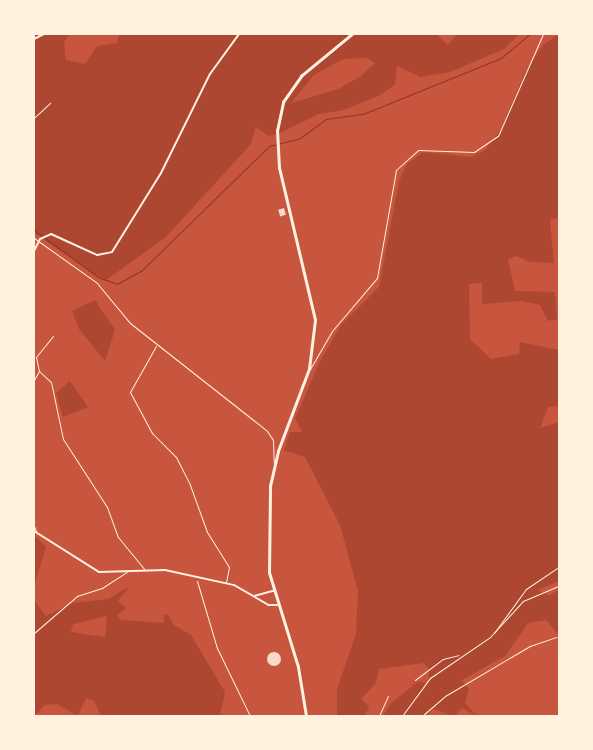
<!DOCTYPE html>
<html>
<head>
<meta charset="utf-8">
<style>
  body { margin:0 }
  #map { position:relative; width:593px; height:750px; overflow:hidden; background:#c8553d; font-family:"Noto Serif",serif }
  div>[style] { position:absolute }
  .green>* { inset:0; background:#ae4732 }
  .stream>* { height:1px; margin:-0.5px; padding:0 0.5px; transform-origin:0.5px; border-radius:0.5px; background:#8f3625 }
  .building>* { inset:0; background:#f7dbc8; transform-origin:0 0 }
  .round { border-radius:50% }
  .path>* { height:0.5px; margin:-0.25px; padding:0 0.25px; transform-origin:0.25px; border-radius:0.25px; background:#fff3e0 }
  .minor>* { height:1px; margin:-0.5px; padding:0 0.5px; transform-origin:0.5px; border-radius:0.5px; background:#fff3e0 }
  .tertiary>* { height:2px; margin:-1px; padding:0 1px; transform-origin:1px; border-radius:1px; background:#fff3e0 }
  .secondary>* { height:2.5px; margin:-1.25px; padding:0 1.25px; transform-origin:1.25px; border-radius:1.25px; background:#fff3e0 }
  span { translate:-50% -50%; white-space:nowrap; text-align:center; line-height:1.15; -webkit-text-stroke:5px #fff3e0; paint-order:stroke }
  .frame { position:absolute; inset:0; border:35px solid #fff3e0; pointer-events:none }
</style>
</head>
<body>
<div id="map">
  <div class="green">
    <div style="clip-path:polygon(34px 34px,70px 34px,64px 42px,66px 60px,85px 64px,97px 46px,117px 43px,119px 34px,350px 34px,300px 76px,282px 102px,276px 134px,269px 136px,256px 127px,251px 144px,166px 237px,105px 281px,34px 233px)"></div>
    <div style="clip-path:polygon(evenodd,354px 34px,436px 34px,448px 45px,457px 34px,519px 34px,504px 49px,450px 72px,420px 77px,397px 66px,395px 85px,378px 96px,344px 110px,319px 114px,278px 134px,284px 103px,302px 77px,354px 34px,367px 58px,375px 63px,361px 76px,338px 89px,291px 103px,314px 75px,343px 59px,367px 58px)"></div>
    <div style="clip-path:polygon(559px 34px,559px 217px,550px 220px,554px 263px,529px 262px,517px 256px,508px 259px,515px 291px,555px 292px,557px 319px,548px 321px,540px 305px,522px 301px,482px 304px,482px 283px,469px 284px,470px 339px,491px 359px,519px 354px,520px 342px,559px 350px,559px 413px,557px 406px,548px 407px,540px 428px,559px 422px,559px 581px,538px 590px,549px 596px,559px 589px,559px 635px,546px 620px,528px 623px,505px 656px,462px 680px,469px 689px,465px 703px,477px 716px,462px 708px,454px 716px,433px 709px,427px 716px,383px 716px,391px 703px,419px 681px,428px 684px,429px 670px,424px 663px,379px 669px,376px 683px,361px 699px,369px 706px,365px 716px,337px 716px,337px 689px,356px 634px,358px 591px,340px 525px,305px 457px,284px 450px,290px 432px,302px 432px,295px 419px,320px 361px,341px 325px,379px 287px,399px 181px,407px 164px,423px 152px,471px 157px,485px 150px,501px 129px,525px 72px,543px 45px)"></div>
    <div style="clip-path:polygon(95px 300px,115px 330px,105px 361px,79px 329px,72px 311px)"></div>
    <div style="clip-path:polygon(70px 381px,88px 407px,63px 417px,56px 393px)"></div>
    <div style="clip-path:polygon(34px 535px,46px 547px,34px 586px)"></div>
    <div style="clip-path:polygon(evenodd,130px 586px,118px 601px,126px 608px,117px 615px,121px 620px,164px 623px,164px 615px,168px 614px,174px 625px,191px 635px,225px 692px,220px 716px,101px 716px,94px 701px,86px 698px,78px 716px,57px 704px,45px 705px,34px 716px,34px 600px,46px 616px,73px 603px,108px 599px,130px 586px,107px 616px,105px 637px,71px 632px,73px 624px,107px 616px)"></div>
  </div>
  <div class="stream">
    <div style="left:34px;top:230px;width:79px;rotate:36.3deg"></div>
    <div style="left:98px;top:277px;width:20px;rotate:20deg"></div>
    <div style="left:117px;top:284px;width:29px;rotate:-29deg"></div>
    <div style="left:142px;top:270px;width:177px;rotate:-44.3deg"></div>
    <div style="left:269px;top:146px;width:32px;rotate:-14deg"></div>
    <div style="left:300px;top:138px;width:32px;rotate:-36deg"></div>
    <div style="left:326px;top:119px;width:37px;rotate:-8deg"></div>
    <div style="left:363px;top:114px;width:149px;rotate:-22.1deg"></div>
    <div style="left:501px;top:58px;width:38px;rotate:-40deg"></div>
  </div>
  <div class="building">
    <div style="left:284px;top:208px;width:7px;height:6px;rotate:74deg"></div>
    <div class="round" style="left:267px;top:652px;width:14px;height:14px"></div>
  </div>
  <div class="path">
    <div style="left:34px;top:118px;width:22px;rotate:-43deg"></div>
  </div>
  <div class="minor">
    <div style="left:34px;top:238px;width:77px;rotate:35.5deg"></div>
    <div style="left:97px;top:283px;width:52px;rotate:50.5deg"></div>
    <div style="left:130px;top:323px;width:174px;rotate:38.2deg"></div>
    <div style="left:267px;top:431px;width:11px;rotate:56deg"></div>
    <div style="left:273px;top:440px;width:23px;rotate:88deg"></div>
    <div style="left:53px;top:336px;width:27px;rotate:129deg"></div>
    <div style="left:36px;top:357px;width:14px;rotate:78deg"></div>
    <div style="left:39px;top:371px;width:16px;rotate:43deg"></div>
    <div style="left:51px;top:382px;width:58px;rotate:78.1deg"></div>
    <div style="left:63px;top:439px;width:81px;rotate:57.1deg"></div>
    <div style="left:107px;top:507px;width:32px;rotate:70deg"></div>
    <div style="left:118px;top:537px;width:43px;rotate:50.7deg"></div>
    <div style="left:156px;top:346px;width:53px;rotate:119.5deg"></div>
    <div style="left:130px;top:392px;width:47px;rotate:61.8deg"></div>
    <div style="left:152px;top:433px;width:34px;rotate:45deg"></div>
    <div style="left:176px;top:457px;width:31px;rotate:63deg"></div>
    <div style="left:190px;top:485px;width:50px;rotate:70.1deg"></div>
    <div style="left:207px;top:532px;width:41px;rotate:57.8deg"></div>
    <div style="left:229px;top:567px;width:16px;rotate:101deg"></div>
    <div style="left:310px;top:369px;width:44px;rotate:-59.9deg"></div>
    <div style="left:332px;top:331px;width:70px;rotate:-49.7deg"></div>
    <div style="left:377px;top:278px;width:110px;rotate:-80deg"></div>
    <div style="left:396px;top:170px;width:30px;rotate:-42deg"></div>
    <div style="left:418px;top:150px;width:56px;rotate:2deg"></div>
    <div style="left:474px;top:152px;width:29px;rotate:-34deg"></div>
    <div style="left:498px;top:136px;width:111px;rotate:-66.2deg"></div>
    <div style="left:34px;top:380px;width:10px;rotate:-61deg"></div>
    <div style="left:34px;top:526px;width:8px;rotate:67deg"></div>
    <div style="left:197px;top:581px;width:70px;rotate:73.4deg"></div>
    <div style="left:217px;top:648px;width:76px;rotate:64.1deg"></div>
    <div style="left:34px;top:633px;width:57px;rotate:-40.7deg"></div>
    <div style="left:77px;top:596px;width:26px;rotate:-18deg"></div>
    <div style="left:102px;top:588px;width:30px;rotate:-33deg"></div>
    <div style="left:494px;top:633px;width:54px;rotate:-54deg"></div>
    <div style="left:526px;top:589px;width:40px;rotate:-34deg"></div>
    <div style="left:415px;top:680px;width:35px;rotate:-37deg"></div>
    <div style="left:443px;top:659px;width:16px;rotate:-14deg"></div>
    <div style="left:379px;top:716px;width:22px;rotate:-66deg"></div>
    <div style="left:402px;top:716px;width:47px;rotate:-53.6deg"></div>
    <div style="left:430px;top:678px;width:73px;rotate:-34.3deg"></div>
    <div style="left:490px;top:637px;width:49px;rotate:-47.5deg"></div>
    <div style="left:523px;top:601px;width:39px;rotate:-23deg"></div>
    <div style="left:422px;top:716px;width:30px;rotate:-41deg"></div>
    <div style="left:445px;top:696px;width:99px;rotate:-30.5deg"></div>
    <div style="left:530px;top:646px;width:28px;rotate:-19deg"></div>
  </div>
  <div class="tertiary">
    <div style="left:34px;top:39px;width:11px;rotate:-27deg"></div>
    <div style="left:34px;top:251px;width:13px;rotate:-63deg"></div>
    <div style="left:40px;top:239px;width:12px;rotate:-24deg"></div>
    <div style="left:51px;top:234px;width:51px;rotate:24.5deg"></div>
    <div style="left:97px;top:255px;width:15px;rotate:-11deg"></div>
    <div style="left:112px;top:252px;width:93px;rotate:-58.2deg"></div>
    <div style="left:161px;top:173px;width:110px;rotate:-63.7deg"></div>
    <div style="left:210px;top:74px;width:49px;rotate:-54.1deg"></div>
    <div style="left:34px;top:531px;width:77px;rotate:32.2deg"></div>
    <div style="left:99px;top:572px;width:66px;rotate:-1.7deg"></div>
    <div style="left:165px;top:570px;width:71px;rotate:12.3deg"></div>
    <div style="left:234px;top:585px;width:39px;rotate:30deg"></div>
    <div style="left:268px;top:605px;width:9px"></div>
    <div style="left:254px;top:596px;width:20px;rotate:-15deg"></div>
  </div>
  <div class="secondary">
    <div style="left:306px;top:716px;width:50px;rotate:-99.3deg"></div>
    <div style="left:298px;top:667px;width:98px;rotate:-107.1deg"></div>
    <div style="left:269px;top:573px;width:87px;rotate:-89.3deg"></div>
    <div style="left:270px;top:486px;width:36px;rotate:-77deg"></div>
    <div style="left:278px;top:451px;width:88px;rotate:-69.3deg"></div>
    <div style="left:309px;top:369px;width:49px;rotate:-83deg"></div>
    <div style="left:315px;top:320px;width:156px;rotate:-103.3deg"></div>
    <div style="left:279px;top:168px;width:37px;rotate:-93deg"></div>
    <div style="left:277px;top:131px;width:30px;rotate:-78deg"></div>
    <div style="left:283px;top:102px;width:32px;rotate:-55deg"></div>
    <div style="left:301px;top:76px;width:66px;rotate:-39.5deg"></div>
  </div>
  <div class="frame"></div>
</div>
</body>
</html>
